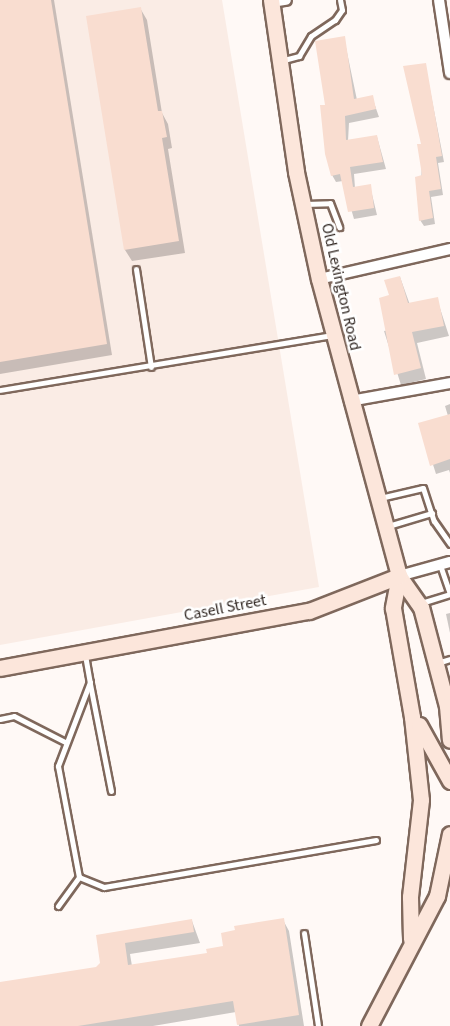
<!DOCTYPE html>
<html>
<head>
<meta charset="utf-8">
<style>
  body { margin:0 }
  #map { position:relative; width:450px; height:1026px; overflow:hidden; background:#fff9f6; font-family:"Source Sans 3",sans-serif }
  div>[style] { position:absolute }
  .built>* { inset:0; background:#faece5 }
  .shadow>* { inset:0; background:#0003 }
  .building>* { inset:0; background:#f9ddd0 }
  .roads { filter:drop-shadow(2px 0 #7f685c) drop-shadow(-2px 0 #7f685c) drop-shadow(0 2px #7f685c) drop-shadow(0 -2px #7f685c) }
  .lane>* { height:5px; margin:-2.5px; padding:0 2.5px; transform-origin:2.5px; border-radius:2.5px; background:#fff }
  .street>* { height:10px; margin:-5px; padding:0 5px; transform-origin:5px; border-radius:5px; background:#fff }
  .secondary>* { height:15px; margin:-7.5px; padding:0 7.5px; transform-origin:7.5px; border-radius:7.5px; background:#fce6db }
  span { translate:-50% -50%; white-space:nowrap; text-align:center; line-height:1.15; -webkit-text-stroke:5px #fff; paint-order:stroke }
  .street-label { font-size:16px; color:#312722 }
</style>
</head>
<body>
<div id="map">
  <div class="built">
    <div style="clip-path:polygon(0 0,222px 0,319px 587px,0 645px)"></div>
  </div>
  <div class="shadow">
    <div style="clip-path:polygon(0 0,54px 0,112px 355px,0 374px)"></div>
    <div style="clip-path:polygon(140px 8px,147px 20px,162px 113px,168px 124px,172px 148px,168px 149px,185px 253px,132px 261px,125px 250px)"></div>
    <div style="clip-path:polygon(344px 38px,357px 100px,372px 97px,379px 117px,349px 123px,348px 141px,377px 137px,386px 169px,354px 174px,355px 188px,370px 186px,377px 215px,354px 219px,343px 181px,336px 182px,332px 175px,326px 106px)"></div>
    <div style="clip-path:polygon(425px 64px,444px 162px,438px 163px,443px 195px,431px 197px,435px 224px,424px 226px,420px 220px)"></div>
    <div style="clip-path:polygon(400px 277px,410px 305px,437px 299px,449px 336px,417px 343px,426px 379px,401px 385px,384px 331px,389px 330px,390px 297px)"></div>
    <div style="clip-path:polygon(450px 404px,450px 473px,449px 470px,436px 474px,420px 424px,448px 416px,445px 406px)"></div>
    <div style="clip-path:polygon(450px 613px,450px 633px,446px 614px)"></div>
    <div style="clip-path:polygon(283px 920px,289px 931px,304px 1026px,239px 1026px,236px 1012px,153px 1026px,0 1026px,0 984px,97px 968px,102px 963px,97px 936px,192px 921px,200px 943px,130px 954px,132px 966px,209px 954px)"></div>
  </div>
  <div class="building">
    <div style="clip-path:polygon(0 0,51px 0,107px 344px,0 362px)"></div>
    <div style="clip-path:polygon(141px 7px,158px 111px,162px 111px,167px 137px,162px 138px,179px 241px,124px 250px,86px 16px)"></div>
    <div style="clip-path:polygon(345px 36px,354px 99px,373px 95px,376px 109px,345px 116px,346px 140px,377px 135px,383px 162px,350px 167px,353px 187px,371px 184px,374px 208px,348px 212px,340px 174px,331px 176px,325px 154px,320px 105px,325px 105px,315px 41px)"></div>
    <div style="clip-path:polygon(426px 63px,442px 156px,436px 157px,441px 189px,429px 191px,433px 218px,419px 221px,415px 177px,422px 175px,417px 144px,421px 144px,403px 66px)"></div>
    <div style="clip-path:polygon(400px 276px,408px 303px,438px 297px,444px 326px,412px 332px,421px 368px,394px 375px,379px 298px,389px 295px,384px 280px)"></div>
    <div style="clip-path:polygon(450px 414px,450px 459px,430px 466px,418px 423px)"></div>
    <div style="clip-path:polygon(284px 918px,299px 1015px,237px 1025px,233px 1001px,78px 1026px,0 1026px,0 982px,96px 967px,100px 963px,96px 935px,192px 919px,194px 932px,125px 943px,128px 965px,207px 953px,206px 949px,223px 946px,221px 933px,235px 930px,234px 926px)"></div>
  </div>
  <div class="roads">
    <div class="lane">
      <div style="left:280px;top:61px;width:20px;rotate:-15deg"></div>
      <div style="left:299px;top:56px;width:23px;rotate:-59deg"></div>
      <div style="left:311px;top:36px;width:29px;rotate:-34deg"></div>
      <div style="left:335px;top:20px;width:12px;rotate:-55deg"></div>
      <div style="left:342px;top:10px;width:10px;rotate:-101deg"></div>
      <div style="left:305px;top:204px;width:25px;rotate:-2deg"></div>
      <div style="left:330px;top:203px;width:26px;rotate:69deg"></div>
      <div style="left:136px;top:269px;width:99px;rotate:81.3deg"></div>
      <div style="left:0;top:390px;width:336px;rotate:-9.4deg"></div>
      <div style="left:380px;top:498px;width:44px;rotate:-13.1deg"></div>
      <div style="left:423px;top:488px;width:35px;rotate:72deg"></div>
      <div style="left:434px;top:521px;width:28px;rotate:55deg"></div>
      <div style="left:388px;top:526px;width:46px;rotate:-16.5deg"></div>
      <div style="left:421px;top:603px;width:30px;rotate:-17deg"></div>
      <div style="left:450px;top:594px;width:31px;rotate:-109deg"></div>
      <div style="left:85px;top:655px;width:27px;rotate:80deg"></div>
      <div style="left:90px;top:682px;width:90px;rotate:110.9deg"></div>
      <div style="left:58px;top:766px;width:113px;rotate:79.3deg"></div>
      <div style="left:79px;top:877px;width:27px;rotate:22deg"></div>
      <div style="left:104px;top:887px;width:276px;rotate:-9.8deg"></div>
      <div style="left:437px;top:663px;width:14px;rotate:-17deg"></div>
      <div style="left:90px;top:684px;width:109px;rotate:78.9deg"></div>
      <div style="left:0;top:719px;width:14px;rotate:-12deg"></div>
      <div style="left:14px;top:716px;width:57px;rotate:27deg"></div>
      <div style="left:58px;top:906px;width:36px;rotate:-54deg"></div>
      <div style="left:304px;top:933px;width:94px;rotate:81.4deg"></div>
    </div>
    <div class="street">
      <div style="left:439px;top:0;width:74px;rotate:81.4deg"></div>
      <div style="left:271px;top:2px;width:15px;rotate:-8deg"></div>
      <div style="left:319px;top:279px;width:134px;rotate:-12.9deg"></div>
      <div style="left:350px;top:401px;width:102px;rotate:-10.2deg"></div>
      <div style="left:399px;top:576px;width:53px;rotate:-15.4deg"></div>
    </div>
    <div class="secondary">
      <div style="left:271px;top:0;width:174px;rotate:81.7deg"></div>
      <div style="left:296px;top:172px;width:109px;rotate:77.9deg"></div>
      <div style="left:319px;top:279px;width:308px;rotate:74.9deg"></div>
      <div style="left:399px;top:576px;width:38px;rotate:55deg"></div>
      <div style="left:421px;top:607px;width:102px;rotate:75.3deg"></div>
      <div style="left:447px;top:706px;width:34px;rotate:85deg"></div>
      <div style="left:399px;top:576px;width:33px;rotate:101deg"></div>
      <div style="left:393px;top:608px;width:111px;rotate:80.1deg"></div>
      <div style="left:412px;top:717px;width:83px;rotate:83.8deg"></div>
      <div style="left:421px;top:800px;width:98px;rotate:96.5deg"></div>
      <div style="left:410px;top:897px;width:42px;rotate:88.6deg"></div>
      <div style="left:0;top:668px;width:314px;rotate:-10.5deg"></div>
      <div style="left:309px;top:611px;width:97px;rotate:-21.3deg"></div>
      <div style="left:419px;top:725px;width:64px;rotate:61deg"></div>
      <div style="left:369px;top:1026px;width:147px;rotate:-62.4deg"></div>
      <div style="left:437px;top:896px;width:63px;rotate:-78.2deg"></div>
    </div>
  </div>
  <div class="street-label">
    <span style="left:341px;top:287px;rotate:77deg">Old Lexington Road</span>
    <span style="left:225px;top:608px;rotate:-11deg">Casell Street</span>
  </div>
</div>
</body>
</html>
